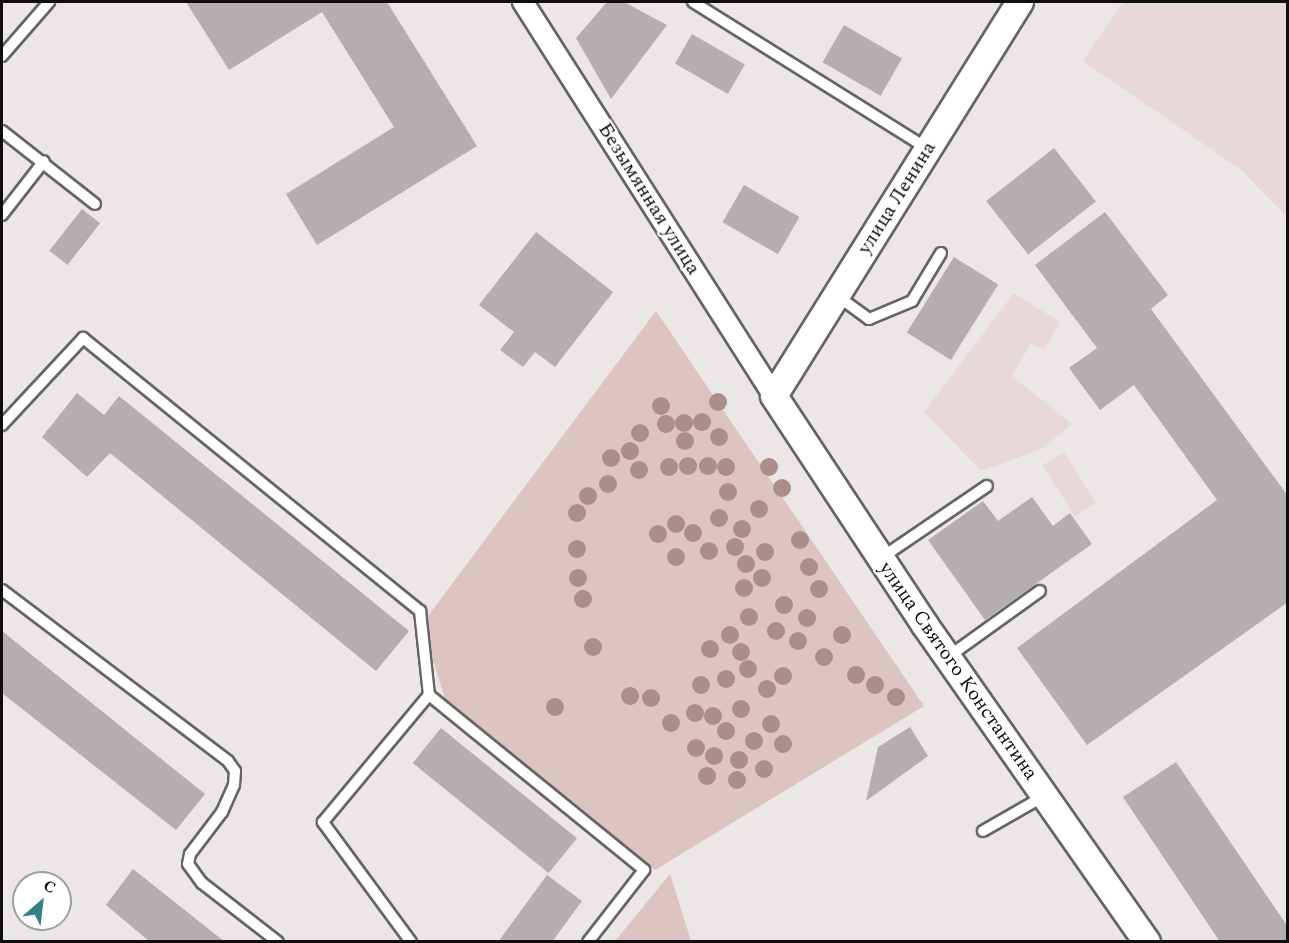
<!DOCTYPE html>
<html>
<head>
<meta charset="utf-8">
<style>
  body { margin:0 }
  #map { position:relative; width:1289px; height:943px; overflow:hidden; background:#ebe7e7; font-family:Spectral,serif }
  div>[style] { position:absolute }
  .built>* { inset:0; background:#e6d9d8; transform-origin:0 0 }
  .green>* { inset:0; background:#dcc4c2 }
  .building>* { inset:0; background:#b2afae; transform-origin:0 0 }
  .roads { filter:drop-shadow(2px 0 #676463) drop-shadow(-2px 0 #676463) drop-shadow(0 2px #676463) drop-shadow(0 -2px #676463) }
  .service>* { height:10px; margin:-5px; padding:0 5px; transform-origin:5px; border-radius:5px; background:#fff }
  .minor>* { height:20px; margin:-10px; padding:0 10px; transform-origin:10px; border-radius:10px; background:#fff }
  .tertiary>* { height:26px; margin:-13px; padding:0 13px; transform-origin:13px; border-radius:13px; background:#fff }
  .trees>* { width:18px; height:18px; margin:-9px; border-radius:50%; background:#ab8d8c }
  span { translate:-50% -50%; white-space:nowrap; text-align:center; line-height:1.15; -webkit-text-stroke:4.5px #fff; paint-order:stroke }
  .street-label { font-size:20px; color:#100f0f }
  .frame { position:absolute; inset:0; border:3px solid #100f0f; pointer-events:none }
  .north { position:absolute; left:12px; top:871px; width:60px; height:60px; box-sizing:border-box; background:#fff; border:2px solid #9f9f9f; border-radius:50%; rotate:28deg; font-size:16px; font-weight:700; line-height:24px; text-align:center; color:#100f0f }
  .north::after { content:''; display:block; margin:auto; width:21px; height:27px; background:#367e85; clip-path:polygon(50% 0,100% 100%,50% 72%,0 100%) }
</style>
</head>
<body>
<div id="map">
  <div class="built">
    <div style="clip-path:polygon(1123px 2px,1287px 2px,1287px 217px,1240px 169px,1083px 61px)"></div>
    <div style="clip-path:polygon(1014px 293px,1060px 322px,1044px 350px,1031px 343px,1012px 376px,1072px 424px,1041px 449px,981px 471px,924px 412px)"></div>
    <div style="left:1064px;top:452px;width:60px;height:25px;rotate:58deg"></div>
  </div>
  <div class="green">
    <div style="clip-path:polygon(656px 311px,924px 706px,655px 870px,445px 699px,422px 624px)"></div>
    <div style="clip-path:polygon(670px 874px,691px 941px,615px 941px)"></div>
  </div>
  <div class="building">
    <div style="clip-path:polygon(186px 2px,387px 2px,477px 146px,317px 245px,286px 194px,394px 127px,322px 12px,229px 70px)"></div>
    <div style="clip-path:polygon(607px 2px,624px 2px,667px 25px,611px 99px,576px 38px)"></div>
    <div style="left:844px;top:25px;width:67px;height:43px;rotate:30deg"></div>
    <div style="left:692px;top:34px;width:61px;height:34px;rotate:30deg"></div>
    <div style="left:1054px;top:148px;width:68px;height:86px;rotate:52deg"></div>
    <div style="left:744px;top:185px;width:64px;height:43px;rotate:30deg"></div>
    <div style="left:82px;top:209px;width:23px;height:53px;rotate:38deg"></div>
    <div style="clip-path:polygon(1105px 212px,1168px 295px,1151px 309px,1288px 496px,1288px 602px,1087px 745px,1017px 648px,1217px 500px,1134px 385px,1100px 410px,1069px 368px,1097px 348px,1035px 265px)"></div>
    <div style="clip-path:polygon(536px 232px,613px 292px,555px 367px,535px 352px,523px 367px,500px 350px,514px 332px,479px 305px)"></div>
    <div style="left:954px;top:257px;width:52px;height:89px;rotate:32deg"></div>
    <div style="clip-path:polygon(77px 393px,104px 415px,119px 396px,409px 631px,376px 671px,110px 453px,87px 477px,42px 437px)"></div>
    <div style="clip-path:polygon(1032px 497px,1053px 526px,1070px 513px,1092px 544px,985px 620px,928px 540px,983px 501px,998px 521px)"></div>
    <div style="clip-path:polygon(2px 631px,205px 794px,176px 830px,2px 693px)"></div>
    <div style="clip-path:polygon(910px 727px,928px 756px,866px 801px,878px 747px)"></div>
    <div style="left:441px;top:728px;width:175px;height:45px;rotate:39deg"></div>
    <div style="clip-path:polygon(1176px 762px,1288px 927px,1288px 942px,1220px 942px,1123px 797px)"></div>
    <div style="clip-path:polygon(133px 869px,225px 942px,150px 942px,106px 905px)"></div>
    <div style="clip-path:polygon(547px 875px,582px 901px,552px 942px,498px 942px)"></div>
  </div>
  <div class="roads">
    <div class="service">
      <div style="left:693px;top:2px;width:277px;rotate:32deg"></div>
      <div style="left:2px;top:56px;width:72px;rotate:-49deg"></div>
      <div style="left:2px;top:131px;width:118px;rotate:38.1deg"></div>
      <div style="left:2px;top:215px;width:68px;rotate:-52.1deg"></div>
      <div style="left:836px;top:295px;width:41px;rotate:36deg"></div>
      <div style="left:869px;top:319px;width:47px;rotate:-22.7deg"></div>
      <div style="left:912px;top:301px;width:56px;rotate:-58.9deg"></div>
      <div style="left:2px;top:425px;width:119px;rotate:-47deg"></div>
      <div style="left:83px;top:338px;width:434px;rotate:39deg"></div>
      <div style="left:420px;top:611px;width:84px;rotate:83.9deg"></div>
      <div style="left:429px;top:695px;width:277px;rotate:39.1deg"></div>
      <div style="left:644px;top:870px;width:91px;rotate:127.9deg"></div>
      <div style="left:881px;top:558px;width:128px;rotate:-34.2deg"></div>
      <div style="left:2px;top:590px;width:283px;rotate:37.1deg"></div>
      <div style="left:228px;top:761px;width:12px;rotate:55deg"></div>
      <div style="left:235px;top:771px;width:14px;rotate:94deg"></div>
      <div style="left:234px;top:785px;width:30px;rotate:114deg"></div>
      <div style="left:222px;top:812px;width:53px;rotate:127.3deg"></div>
      <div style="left:190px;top:854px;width:10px;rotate:101deg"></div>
      <div style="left:188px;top:864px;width:24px;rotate:54deg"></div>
      <div style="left:202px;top:883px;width:96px;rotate:37.8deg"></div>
      <div style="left:948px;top:657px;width:113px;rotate:-35.7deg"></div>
      <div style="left:983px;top:831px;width:70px;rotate:-29.8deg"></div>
      <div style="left:411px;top:942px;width:149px;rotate:-126.3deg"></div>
      <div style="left:323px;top:822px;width:165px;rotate:-50.2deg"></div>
    </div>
    <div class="minor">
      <div style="left:523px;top:2px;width:467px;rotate:57.5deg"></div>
    </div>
    <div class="tertiary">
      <div style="left:1020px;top:2px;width:464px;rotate:122deg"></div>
      <div style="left:774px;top:396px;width:274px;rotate:56.6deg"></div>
      <div style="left:925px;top:625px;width:387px;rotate:55deg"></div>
    </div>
  </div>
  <div class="trees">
    <div style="left:718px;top:402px"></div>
    <div style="left:661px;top:406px"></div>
    <div style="left:702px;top:422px"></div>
    <div style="left:684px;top:423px"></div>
    <div style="left:666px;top:424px"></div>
    <div style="left:640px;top:433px"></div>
    <div style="left:719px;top:437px"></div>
    <div style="left:685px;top:441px"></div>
    <div style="left:630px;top:451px"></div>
    <div style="left:611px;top:458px"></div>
    <div style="left:688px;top:466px"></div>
    <div style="left:708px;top:466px"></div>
    <div style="left:669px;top:467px"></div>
    <div style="left:726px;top:467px"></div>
    <div style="left:769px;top:467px"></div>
    <div style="left:639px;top:470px"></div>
    <div style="left:608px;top:484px"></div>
    <div style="left:782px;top:488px"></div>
    <div style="left:728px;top:492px"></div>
    <div style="left:588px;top:496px"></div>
    <div style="left:759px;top:509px"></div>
    <div style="left:577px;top:513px"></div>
    <div style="left:719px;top:518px"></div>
    <div style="left:676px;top:524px"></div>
    <div style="left:742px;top:529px"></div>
    <div style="left:693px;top:533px"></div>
    <div style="left:658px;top:534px"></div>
    <div style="left:800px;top:540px"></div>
    <div style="left:735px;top:547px"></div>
    <div style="left:577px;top:549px"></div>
    <div style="left:709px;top:551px"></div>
    <div style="left:765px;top:552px"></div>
    <div style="left:676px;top:557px"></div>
    <div style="left:746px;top:564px"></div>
    <div style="left:809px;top:567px"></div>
    <div style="left:578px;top:578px"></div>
    <div style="left:762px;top:578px"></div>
    <div style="left:744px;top:588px"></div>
    <div style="left:819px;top:589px"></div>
    <div style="left:583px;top:599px"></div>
    <div style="left:784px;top:605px"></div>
    <div style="left:749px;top:617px"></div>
    <div style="left:807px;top:618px"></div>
    <div style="left:776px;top:631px"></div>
    <div style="left:730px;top:635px"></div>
    <div style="left:842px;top:635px"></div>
    <div style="left:798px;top:641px"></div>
    <div style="left:593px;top:647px"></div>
    <div style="left:710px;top:649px"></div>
    <div style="left:741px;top:652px"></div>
    <div style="left:824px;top:657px"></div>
    <div style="left:748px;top:669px"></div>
    <div style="left:856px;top:675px"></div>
    <div style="left:783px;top:676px"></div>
    <div style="left:726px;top:679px"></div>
    <div style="left:701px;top:685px"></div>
    <div style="left:875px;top:685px"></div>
    <div style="left:767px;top:689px"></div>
    <div style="left:630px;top:696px"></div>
    <div style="left:896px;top:697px"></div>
    <div style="left:651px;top:698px"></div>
    <div style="left:555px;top:707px"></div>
    <div style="left:741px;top:709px"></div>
    <div style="left:695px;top:713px"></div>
    <div style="left:713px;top:716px"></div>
    <div style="left:671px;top:723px"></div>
    <div style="left:771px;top:724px"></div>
    <div style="left:726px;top:731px"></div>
    <div style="left:754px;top:741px"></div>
    <div style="left:783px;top:744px"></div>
    <div style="left:696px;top:748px"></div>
    <div style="left:714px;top:756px"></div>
    <div style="left:739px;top:760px"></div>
    <div style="left:764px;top:769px"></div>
    <div style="left:707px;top:776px"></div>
    <div style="left:737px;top:780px"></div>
  </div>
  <div class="street-label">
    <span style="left:897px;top:198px;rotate:-58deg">улица Ленина</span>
    <span style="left:649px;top:199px;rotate:58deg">Безымянная улица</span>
    <span style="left:958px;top:671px;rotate:55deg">улица Святого Константина</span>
  </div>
  <div class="frame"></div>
  <div class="north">С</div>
</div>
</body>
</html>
